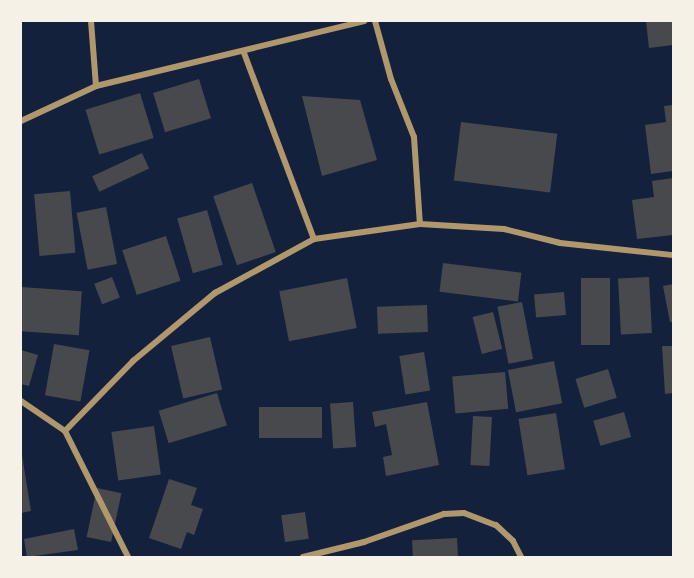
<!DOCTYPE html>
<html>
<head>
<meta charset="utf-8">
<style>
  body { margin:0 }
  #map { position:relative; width:694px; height:578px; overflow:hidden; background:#14213d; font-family:Quicksand,sans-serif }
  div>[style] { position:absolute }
  .building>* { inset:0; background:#48494c; transform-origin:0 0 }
  .minor>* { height:6px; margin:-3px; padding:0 3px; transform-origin:3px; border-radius:3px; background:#b1986c }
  span { translate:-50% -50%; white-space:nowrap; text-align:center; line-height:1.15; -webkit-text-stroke:6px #f6f1e7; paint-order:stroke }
  .frame { position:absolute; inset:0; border:22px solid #f6f1e7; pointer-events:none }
</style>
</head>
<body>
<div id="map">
  <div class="building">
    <div style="clip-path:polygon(646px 21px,673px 21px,673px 45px,649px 48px)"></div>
    <div style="left:199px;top:79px;width:41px;height:48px;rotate:73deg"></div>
    <div style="left:140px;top:93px;width:47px;height:57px;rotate:73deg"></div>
    <div style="clip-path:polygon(302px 96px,360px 100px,377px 160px,322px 176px)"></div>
    <div style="clip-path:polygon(673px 105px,673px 171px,651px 174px,645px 125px,666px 122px,664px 106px)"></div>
    <div style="left:461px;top:122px;width:97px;height:59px;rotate:7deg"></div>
    <div style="left:142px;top:153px;width:17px;height:55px;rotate:65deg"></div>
    <div style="clip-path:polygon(673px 178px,673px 235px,637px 239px,632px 200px,654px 197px,652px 181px)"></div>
    <div style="left:252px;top:183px;width:73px;height:41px;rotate:71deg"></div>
    <div style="left:70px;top:191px;width:62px;height:36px;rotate:85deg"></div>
    <div style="left:106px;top:207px;width:58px;height:30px;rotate:79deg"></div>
    <div style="left:207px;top:210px;width:57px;height:31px;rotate:74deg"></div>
    <div style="left:166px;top:236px;width:47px;height:46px;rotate:72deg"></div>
    <div style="left:443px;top:263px;width:79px;height:29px;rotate:7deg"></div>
    <div style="left:112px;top:277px;width:22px;height:19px;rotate:69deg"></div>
    <div style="left:649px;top:277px;width:56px;height:31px;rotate:87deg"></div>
    <div style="left:347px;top:278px;width:51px;height:69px;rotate:79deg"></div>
    <div style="left:581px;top:278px;width:29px;height:67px"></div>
    <div style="clip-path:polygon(673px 284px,673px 322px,670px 322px,663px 286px)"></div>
    <div style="left:21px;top:287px;width:61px;height:44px;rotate:4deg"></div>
    <div style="left:564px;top:292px;width:23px;height:30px;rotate:85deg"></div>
    <div style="left:522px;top:302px;width:58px;height:25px;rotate:79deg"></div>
    <div style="left:427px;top:305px;width:27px;height:50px;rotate:88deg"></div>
    <div style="left:493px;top:312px;width:38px;height:21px;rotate:76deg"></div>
    <div style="left:210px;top:337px;width:54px;height:40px;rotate:77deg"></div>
    <div style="left:54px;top:344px;width:36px;height:52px;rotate:10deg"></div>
    <div style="clip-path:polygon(662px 346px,673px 346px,673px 393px,665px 394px)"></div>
    <div style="clip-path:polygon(21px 350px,38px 355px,29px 386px,21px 384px)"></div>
    <div style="left:424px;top:352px;width:39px;height:25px;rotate:81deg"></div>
    <div style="left:554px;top:361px;width:43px;height:47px;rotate:79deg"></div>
    <div style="left:608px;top:369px;width:30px;height:34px;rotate:73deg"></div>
    <div style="left:505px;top:372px;width:37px;height:53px;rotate:85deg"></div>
    <div style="left:217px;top:393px;width:34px;height:61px;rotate:73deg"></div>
    <div style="left:353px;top:402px;width:45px;height:23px;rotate:86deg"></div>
    <div style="clip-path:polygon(427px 402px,439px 465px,386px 476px,383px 457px,392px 455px,386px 424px,375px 427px,372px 412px)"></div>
    <div style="left:259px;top:407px;width:63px;height:31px"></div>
    <div style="left:624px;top:412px;width:26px;height:32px;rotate:74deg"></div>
    <div style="left:556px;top:413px;width:57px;height:38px;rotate:81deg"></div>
    <div style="left:473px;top:416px;width:19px;height:49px;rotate:3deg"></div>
    <div style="left:154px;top:426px;width:49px;height:43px;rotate:82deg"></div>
    <div style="clip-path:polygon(21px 449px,31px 511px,21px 513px)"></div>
    <div style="clip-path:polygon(169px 479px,197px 488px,191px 505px,203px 509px,194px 535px,187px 532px,181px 549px,149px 538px)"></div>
    <div style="left:97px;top:488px;width:25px;height:50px;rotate:12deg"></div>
    <div style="left:305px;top:512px;width:27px;height:24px;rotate:82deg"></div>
    <div style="clip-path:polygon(74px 529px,78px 550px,27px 557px,24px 539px)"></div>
    <div style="left:457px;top:538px;width:19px;height:45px;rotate:87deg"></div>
  </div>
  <div class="minor">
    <div style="left:91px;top:21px;width:65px;rotate:85.6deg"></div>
    <div style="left:375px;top:21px;width:60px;rotate:74.6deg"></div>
    <div style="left:391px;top:79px;width:62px;rotate:68.4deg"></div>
    <div style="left:414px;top:137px;width:87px;rotate:86.1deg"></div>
    <div style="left:420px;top:224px;width:84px;rotate:3.4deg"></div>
    <div style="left:504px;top:229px;width:58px;rotate:14deg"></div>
    <div style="left:560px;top:243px;width:114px;rotate:6.1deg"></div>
    <div style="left:244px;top:53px;width:199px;rotate:69.4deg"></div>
    <div style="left:21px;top:121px;width:83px;rotate:-25deg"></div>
    <div style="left:96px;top:86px;width:276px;rotate:-13.6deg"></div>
    <div style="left:21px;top:401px;width:53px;rotate:34.3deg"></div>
    <div style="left:65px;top:431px;width:141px;rotate:63.4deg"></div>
    <div style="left:65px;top:431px;width:98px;rotate:-45.8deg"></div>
    <div style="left:133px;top:361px;width:107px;rotate:-39.7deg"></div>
    <div style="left:215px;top:293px;width:113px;rotate:-28.6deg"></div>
    <div style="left:314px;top:239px;width:107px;rotate:-8.1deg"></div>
    <div style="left:303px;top:557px;width:63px;rotate:-13.8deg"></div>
    <div style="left:364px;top:542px;width:85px;rotate:-19.3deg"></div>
    <div style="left:444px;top:514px;width:20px;rotate:-3deg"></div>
    <div style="left:464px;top:513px;width:34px;rotate:21deg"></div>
    <div style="left:496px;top:525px;width:23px;rotate:43deg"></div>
    <div style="left:513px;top:541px;width:18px;rotate:63deg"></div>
  </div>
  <div class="frame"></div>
</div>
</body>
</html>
